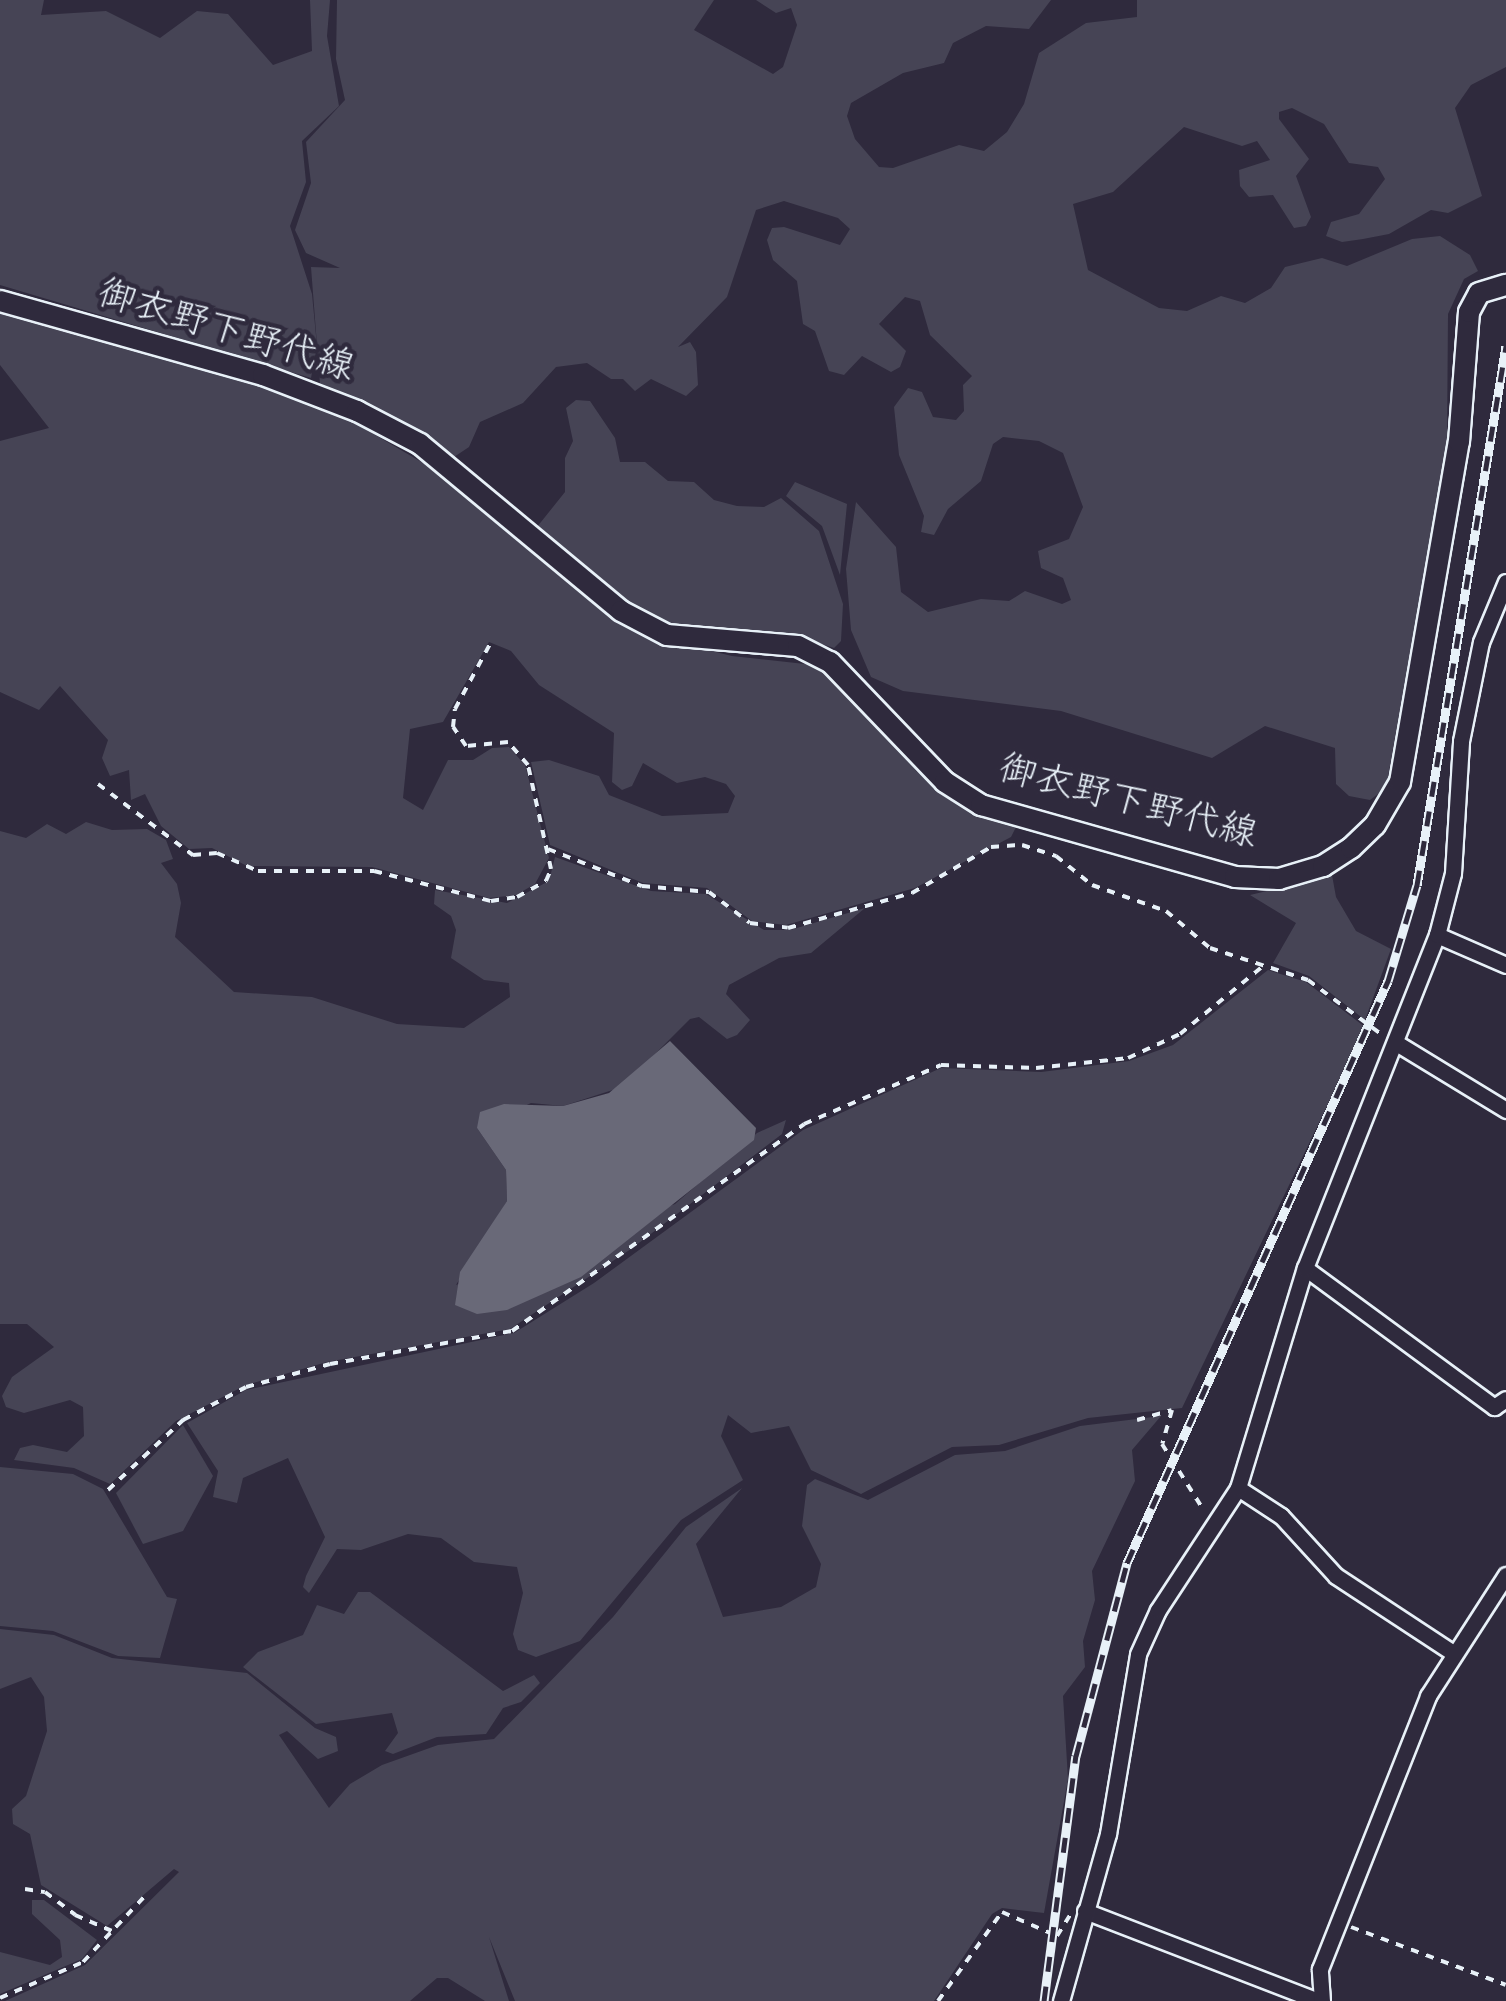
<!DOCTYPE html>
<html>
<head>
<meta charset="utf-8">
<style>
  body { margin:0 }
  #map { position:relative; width:1506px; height:2001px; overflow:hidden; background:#2f2a3d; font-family:Dekko,"Klee One",sans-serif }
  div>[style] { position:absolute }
  .green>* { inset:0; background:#464455 }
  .water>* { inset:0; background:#696978 }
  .path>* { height:4px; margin-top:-2px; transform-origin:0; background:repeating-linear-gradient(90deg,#e8f1f8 0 8px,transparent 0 16px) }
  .roads { filter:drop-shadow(2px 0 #e8f1f8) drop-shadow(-2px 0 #e8f1f8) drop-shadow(0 2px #e8f1f8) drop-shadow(0 -2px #e8f1f8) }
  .street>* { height:15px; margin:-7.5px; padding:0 7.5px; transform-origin:7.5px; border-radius:7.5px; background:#2f2a3d }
  .secondary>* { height:20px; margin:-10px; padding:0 10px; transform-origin:10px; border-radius:10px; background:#2f2a3d }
  .rail>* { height:9px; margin-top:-4.5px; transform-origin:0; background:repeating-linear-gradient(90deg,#2f2a3d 0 15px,#e8f1f8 0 30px); box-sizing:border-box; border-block:2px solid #e8f1f8 }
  span { translate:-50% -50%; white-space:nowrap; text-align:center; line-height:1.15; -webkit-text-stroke:9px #2f2a3d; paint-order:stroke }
  .street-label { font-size:38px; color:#e8f1f8 }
</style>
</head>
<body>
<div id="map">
  <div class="green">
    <div style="clip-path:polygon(0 0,44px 0,41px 15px,106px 11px,160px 38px,197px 11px,228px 14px,273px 65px,312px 51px,310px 0,330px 0,327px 36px,339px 106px,302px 141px,306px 182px,290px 226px,312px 294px,317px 346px,311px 378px,0 285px)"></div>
    <div style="clip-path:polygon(337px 0,714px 0,694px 30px,773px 74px,783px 67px,797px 25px,791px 8px,776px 13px,756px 0,1051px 0,1029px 29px,986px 26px,953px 43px,944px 63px,903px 73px,851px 103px,847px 116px,855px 139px,879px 167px,893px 168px,959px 145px,984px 151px,1007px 132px,1024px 104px,1039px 53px,1086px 23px,1137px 17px,1137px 0,1506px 0,1506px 67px,1471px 85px,1455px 108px,1482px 196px,1448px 213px,1431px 210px,1389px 234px,1363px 239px,1342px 242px,1326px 236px,1331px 222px,1359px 214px,1385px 179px,1378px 167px,1349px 163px,1324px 124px,1292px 108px,1279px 112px,1279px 119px,1309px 159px,1296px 176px,1311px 217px,1306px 226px,1294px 228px,1273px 195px,1249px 197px,1240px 186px,1239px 170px,1270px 160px,1257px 141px,1242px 146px,1184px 127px,1113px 192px,1073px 204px,1088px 270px,1159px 308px,1187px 311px,1221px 296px,1245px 303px,1271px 288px,1285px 267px,1322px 258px,1347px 266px,1412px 239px,1440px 236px,1470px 255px,1478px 271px,1464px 279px,1448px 314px,1447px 443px,1386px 788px,1370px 800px,1349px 796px,1336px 784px,1335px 748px,1265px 726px,1212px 758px,1061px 711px,903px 691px,871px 677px,851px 630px,846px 569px,856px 502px,896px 547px,901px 592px,928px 612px,981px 599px,1009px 601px,1025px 591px,1062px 604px,1071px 600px,1063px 578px,1041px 568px,1038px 551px,1069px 539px,1083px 507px,1063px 453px,1039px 441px,1003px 437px,993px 444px,981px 481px,948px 509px,934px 535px,921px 532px,924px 516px,899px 455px,894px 407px,908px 388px,922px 392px,933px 417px,956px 420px,964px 411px,963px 385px,972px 376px,930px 335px,920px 301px,905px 297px,879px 324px,906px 351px,900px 367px,891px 372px,862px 356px,844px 375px,829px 371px,815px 331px,803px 324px,797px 281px,773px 260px,767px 240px,772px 228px,784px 227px,840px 245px,850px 229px,838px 218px,784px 201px,756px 210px,727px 297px,678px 347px,690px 342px,696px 352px,698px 385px,686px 396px,651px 379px,635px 391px,623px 379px,611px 379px,587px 363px,556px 367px,523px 403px,480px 422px,469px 447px,454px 457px,320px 384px,311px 267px,340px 268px,306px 253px,295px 230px,311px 183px,306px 142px,345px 100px,336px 59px)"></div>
    <div style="clip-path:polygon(0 312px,260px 382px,331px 409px,452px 480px,607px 614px,642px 634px,732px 656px,814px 665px,849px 686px,916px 771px,960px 804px,1016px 827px,1011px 837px,915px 888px,786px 925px,752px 921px,707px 888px,643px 883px,550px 845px,531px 762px,549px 760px,599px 776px,609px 795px,662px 816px,728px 813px,735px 796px,726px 784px,705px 777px,677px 783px,643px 763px,632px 786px,622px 790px,612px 782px,614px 733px,539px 685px,511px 651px,489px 642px,443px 722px,410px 729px,403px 798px,423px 810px,448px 760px,473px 760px,492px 748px,509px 747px,525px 765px,549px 858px,535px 884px,516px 895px,489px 898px,372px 867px,247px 866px,212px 848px,189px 849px,161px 826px,145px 794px,131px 800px,129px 770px,110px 776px,102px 758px,108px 740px,60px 686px,39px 710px,0 692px,0 441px,49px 428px,0 365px)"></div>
    <div style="clip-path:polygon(576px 400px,590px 401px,615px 438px,620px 462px,645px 462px,668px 481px,694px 482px,714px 500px,737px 506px,764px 507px,781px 498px,819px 531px,843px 604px,841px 641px,834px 648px,797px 636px,662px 624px,620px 599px,537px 527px,565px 492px,565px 458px,573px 441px,566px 408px)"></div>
    <div style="clip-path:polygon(795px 482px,847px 504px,840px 575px,822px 526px,786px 496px)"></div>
    <div style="clip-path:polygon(86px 822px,112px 830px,147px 829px,166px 840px,173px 859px,161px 863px,177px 884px,181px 903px,175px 937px,234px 992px,312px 997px,397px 1024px,464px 1028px,510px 997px,509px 983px,484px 980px,451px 958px,456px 930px,451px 916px,434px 904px,435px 890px,507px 903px,549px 881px,555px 857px,651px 891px,706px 894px,764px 930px,790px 930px,865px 908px,811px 953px,779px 958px,729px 985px,726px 994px,750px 1020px,737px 1035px,727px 1039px,699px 1017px,690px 1019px,622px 1087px,563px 1106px,531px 1103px,477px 1128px,506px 1170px,507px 1201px,456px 1285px,675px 1204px,757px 1133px,786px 1120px,782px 1134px,631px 1249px,510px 1329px,327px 1362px,246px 1385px,176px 1421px,110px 1484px,74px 1468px,14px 1460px,20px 1448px,33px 1445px,67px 1452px,84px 1436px,83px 1407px,70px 1400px,24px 1413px,6px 1407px,2px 1396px,12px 1377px,54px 1347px,27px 1324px,0 1324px,0 831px,26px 838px,47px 824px,66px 834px)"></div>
    <div style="clip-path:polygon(1332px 875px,1336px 897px,1356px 931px,1391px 949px,1365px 1020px,1309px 976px,1273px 963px,1296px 923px,1250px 895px)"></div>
    <div style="clip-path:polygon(1268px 970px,1306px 982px,1365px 1027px,1182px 1408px,1088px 1418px,999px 1445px,952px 1447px,861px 1494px,811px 1470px,789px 1426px,751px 1433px,728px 1415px,721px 1436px,743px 1480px,681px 1520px,580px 1641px,536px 1657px,518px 1650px,513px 1634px,523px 1593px,517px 1567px,474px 1562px,441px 1538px,408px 1534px,361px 1550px,337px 1549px,309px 1593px,303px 1587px,306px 1576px,325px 1537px,288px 1458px,243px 1478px,237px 1503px,213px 1497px,218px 1471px,187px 1423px,246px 1390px,514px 1333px,594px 1283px,803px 1130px,941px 1068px,1041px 1072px,1129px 1061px,1173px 1045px)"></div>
    <div style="clip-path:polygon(1161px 1416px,1132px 1450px,1135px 1481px,1092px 1571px,1095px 1600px,1083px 1641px,1085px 1667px,1063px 1696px,1068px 1779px,1044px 1913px,1002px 1908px,992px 1914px,934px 2001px,515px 2001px,489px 1937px,509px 2001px,485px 2001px,448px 1978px,437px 1978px,410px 2001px,5px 2001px,85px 1965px,179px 1872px,174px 1869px,107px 1926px,41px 1885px,30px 1834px,13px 1824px,12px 1809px,26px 1796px,47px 1731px,44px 1697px,31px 1677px,0 1689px,0 1629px,54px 1635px,112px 1658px,247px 1673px,315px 1728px,336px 1737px,338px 1751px,318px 1759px,287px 1731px,279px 1735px,329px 1808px,350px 1784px,382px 1765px,438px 1745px,494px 1739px,613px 1617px,686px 1527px,742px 1488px,696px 1544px,723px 1617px,781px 1607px,816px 1587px,821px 1564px,802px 1526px,807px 1485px,815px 1479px,868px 1500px,955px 1455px,1005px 1451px,1080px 1426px)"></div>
    <div style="clip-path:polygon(183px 1425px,213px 1476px,183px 1531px,143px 1544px,116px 1493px)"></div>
    <div style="clip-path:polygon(0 1467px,73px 1474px,103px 1489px,167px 1597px,177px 1599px,160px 1658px,118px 1656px,53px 1631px,0 1626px)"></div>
    <div style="clip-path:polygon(358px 1592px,370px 1592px,503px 1691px,534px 1675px,540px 1683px,521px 1702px,503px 1708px,486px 1734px,437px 1737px,393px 1754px,385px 1751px,398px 1733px,392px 1713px,316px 1724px,243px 1667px,258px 1652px,303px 1635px,317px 1605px,344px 1614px)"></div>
    <div style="clip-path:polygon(32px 1900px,44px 1900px,97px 1940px,82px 1959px,0 1994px,0 1952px,50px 1965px,62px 1957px,60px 1940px,32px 1914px)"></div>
  </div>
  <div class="water">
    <div style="clip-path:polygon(670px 1041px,756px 1128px,754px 1140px,581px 1277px,507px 1310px,477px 1314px,455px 1305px,460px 1272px,507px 1201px,506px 1170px,477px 1128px,480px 1112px,504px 1104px,563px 1106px,609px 1093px)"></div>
  </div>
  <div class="path">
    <div style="left:98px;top:784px;width:119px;rotate:36.8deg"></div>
    <div style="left:193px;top:855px;width:24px;rotate:-5deg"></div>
    <div style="left:217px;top:853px;width:45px;rotate:23.7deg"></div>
    <div style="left:258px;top:871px;width:116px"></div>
    <div style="left:374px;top:871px;width:121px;rotate:14.4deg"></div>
    <div style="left:491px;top:901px;width:26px;rotate:-9deg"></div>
    <div style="left:517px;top:897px;width:33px;rotate:-29deg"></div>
    <div style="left:546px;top:881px;width:13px;rotate:-67deg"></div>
    <div style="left:551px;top:869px;width:107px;rotate:-102.5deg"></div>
    <div style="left:528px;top:765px;width:30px;rotate:-131deg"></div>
    <div style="left:508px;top:742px;width:42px;rotate:174.6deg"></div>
    <div style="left:466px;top:746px;width:23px;rotate:-124deg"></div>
    <div style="left:453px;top:727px;width:18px;rotate:-84deg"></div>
    <div style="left:455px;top:709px;width:74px;rotate:-61.7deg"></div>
    <div style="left:548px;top:849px;width:101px;rotate:21.5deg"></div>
    <div style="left:642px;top:886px;width:67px;rotate:5.1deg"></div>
    <div style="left:709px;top:892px;width:51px;rotate:37.1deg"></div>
    <div style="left:750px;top:923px;width:38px;rotate:7deg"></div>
    <div style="left:788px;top:928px;width:129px;rotate:-15.8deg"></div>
    <div style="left:912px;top:893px;width:91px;rotate:-30.2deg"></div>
    <div style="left:991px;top:847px;width:31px;rotate:-4deg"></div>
    <div style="left:1022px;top:845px;width:36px;rotate:18deg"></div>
    <div style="left:1056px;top:856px;width:46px;rotate:38.9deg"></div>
    <div style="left:1092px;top:885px;width:78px;rotate:19.4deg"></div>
    <div style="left:1166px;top:911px;width:57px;rotate:40.1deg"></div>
    <div style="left:1210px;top:948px;width:103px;rotate:18.1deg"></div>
    <div style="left:1308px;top:980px;width:91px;rotate:36.5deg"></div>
    <div style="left:1137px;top:1420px;width:36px;rotate:-16deg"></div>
    <div style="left:1172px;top:1410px;width:35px;rotate:106deg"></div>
    <div style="left:1162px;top:1444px;width:77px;rotate:57.8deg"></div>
    <div style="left:108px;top:1490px;width:103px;rotate:-43deg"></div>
    <div style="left:183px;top:1420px;width:71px;rotate:-27.6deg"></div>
    <div style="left:246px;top:1387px;width:87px;rotate:-15.3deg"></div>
    <div style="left:330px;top:1364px;width:185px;rotate:-10.3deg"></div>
    <div style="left:512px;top:1331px;width:358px;rotate:-35.3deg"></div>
    <div style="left:804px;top:1124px;width:149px;rotate:-23.3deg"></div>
    <div style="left:941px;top:1065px;width:95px;rotate:1.8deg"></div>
    <div style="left:1036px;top:1068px;width:93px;rotate:-6.2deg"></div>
    <div style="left:1128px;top:1058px;width:57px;rotate:-24.8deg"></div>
    <div style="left:1180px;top:1034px;width:107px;rotate:-39.3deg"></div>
    <div style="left:25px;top:1889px;width:20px;rotate:9deg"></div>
    <div style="left:45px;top:1892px;width:38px;rotate:37deg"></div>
    <div style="left:75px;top:1915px;width:40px;rotate:23.4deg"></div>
    <div style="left:1351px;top:1927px;width:165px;rotate:20.5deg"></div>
    <div style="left:0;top:1998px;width:90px;rotate:-23.4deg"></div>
    <div style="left:83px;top:1962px;width:92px;rotate:-46.8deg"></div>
    <div style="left:938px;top:2001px;width:110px;rotate:-54.3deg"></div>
    <div style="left:1002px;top:1912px;width:60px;rotate:23.6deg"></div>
    <div style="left:1057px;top:1936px;width:25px;rotate:-58deg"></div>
  </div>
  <div class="roads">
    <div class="street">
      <div style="left:1437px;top:935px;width:75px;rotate:23.5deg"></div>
      <div style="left:1398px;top:1044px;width:127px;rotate:31.4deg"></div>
      <div style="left:1305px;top:1268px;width:235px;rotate:36.3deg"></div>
      <div style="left:1494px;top:1407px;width:14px;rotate:-34deg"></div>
      <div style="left:1238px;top:1488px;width:51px;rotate:33.1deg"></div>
      <div style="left:1281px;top:1516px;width:81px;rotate:47.5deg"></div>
      <div style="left:1336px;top:1576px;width:140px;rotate:33.3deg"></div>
      <div style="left:1085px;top:1911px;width:250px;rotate:21.1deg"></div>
      <div style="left:1061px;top:2001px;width:173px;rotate:-74.3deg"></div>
      <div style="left:1108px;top:1834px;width:182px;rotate:-80.5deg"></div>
      <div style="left:1138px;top:1654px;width:48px;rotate:-65.6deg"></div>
      <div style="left:1158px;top:1610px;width:146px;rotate:-56.7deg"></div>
      <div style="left:1238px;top:1488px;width:230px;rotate:-73.1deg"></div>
      <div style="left:1305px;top:1268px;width:358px;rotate:-68.4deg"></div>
      <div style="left:1437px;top:935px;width:64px;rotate:-75.5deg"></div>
      <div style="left:1453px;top:873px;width:132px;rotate:-86.5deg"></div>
      <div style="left:1461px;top:741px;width:101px;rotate:-78.6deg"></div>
      <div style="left:1481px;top:642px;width:65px;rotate:-67.4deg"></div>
      <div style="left:1322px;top:2001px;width:32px;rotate:-94deg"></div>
      <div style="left:1320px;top:1969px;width:294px;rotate:-68.4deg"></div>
      <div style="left:1428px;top:1696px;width:144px;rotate:-57.2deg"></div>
    </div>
    <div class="secondary">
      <div style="left:0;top:301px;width:273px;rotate:15.7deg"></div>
      <div style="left:263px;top:375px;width:101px;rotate:21deg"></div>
      <div style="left:357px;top:411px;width:71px;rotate:27.6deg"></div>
      <div style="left:420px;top:444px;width:261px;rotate:39.7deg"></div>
      <div style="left:621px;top:611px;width:52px;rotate:27.6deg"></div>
      <div style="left:667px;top:635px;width:131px;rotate:4.8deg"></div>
      <div style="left:798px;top:646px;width:36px;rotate:27deg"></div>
      <div style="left:830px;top:662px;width:166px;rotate:46.2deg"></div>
      <div style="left:945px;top:782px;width:43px;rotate:32.6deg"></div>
      <div style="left:981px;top:805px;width:264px;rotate:15.8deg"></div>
      <div style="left:1235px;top:877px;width:44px;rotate:2.6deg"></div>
      <div style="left:1279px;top:879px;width:46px;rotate:-16.5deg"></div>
      <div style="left:1323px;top:866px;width:33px;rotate:-33deg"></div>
      <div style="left:1351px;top:848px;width:33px;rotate:-44deg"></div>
      <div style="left:1375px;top:825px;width:50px;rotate:-59.8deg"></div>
      <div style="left:1400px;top:782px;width:345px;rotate:-80.2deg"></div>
      <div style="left:1459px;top:442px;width:130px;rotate:-85.6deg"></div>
      <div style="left:1469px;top:312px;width:21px;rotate:-62deg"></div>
      <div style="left:1479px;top:293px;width:28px;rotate:-17deg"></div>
    </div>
  </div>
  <div class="rail">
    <div style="left:1044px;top:2001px;width:247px;rotate:-82.6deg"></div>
    <div style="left:1076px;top:1756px;width:200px;rotate:-75.2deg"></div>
    <div style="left:1127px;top:1563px;width:638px;rotate:-65.85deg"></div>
    <div style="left:1388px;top:981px;width:100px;rotate:-73.2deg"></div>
    <div style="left:1417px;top:885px;width:546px;rotate:-80.62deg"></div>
  </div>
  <div class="street-label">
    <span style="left:225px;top:334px;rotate:17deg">御衣野下野代線</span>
    <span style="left:1127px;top:805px;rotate:15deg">御衣野下野代線</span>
  </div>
</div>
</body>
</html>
